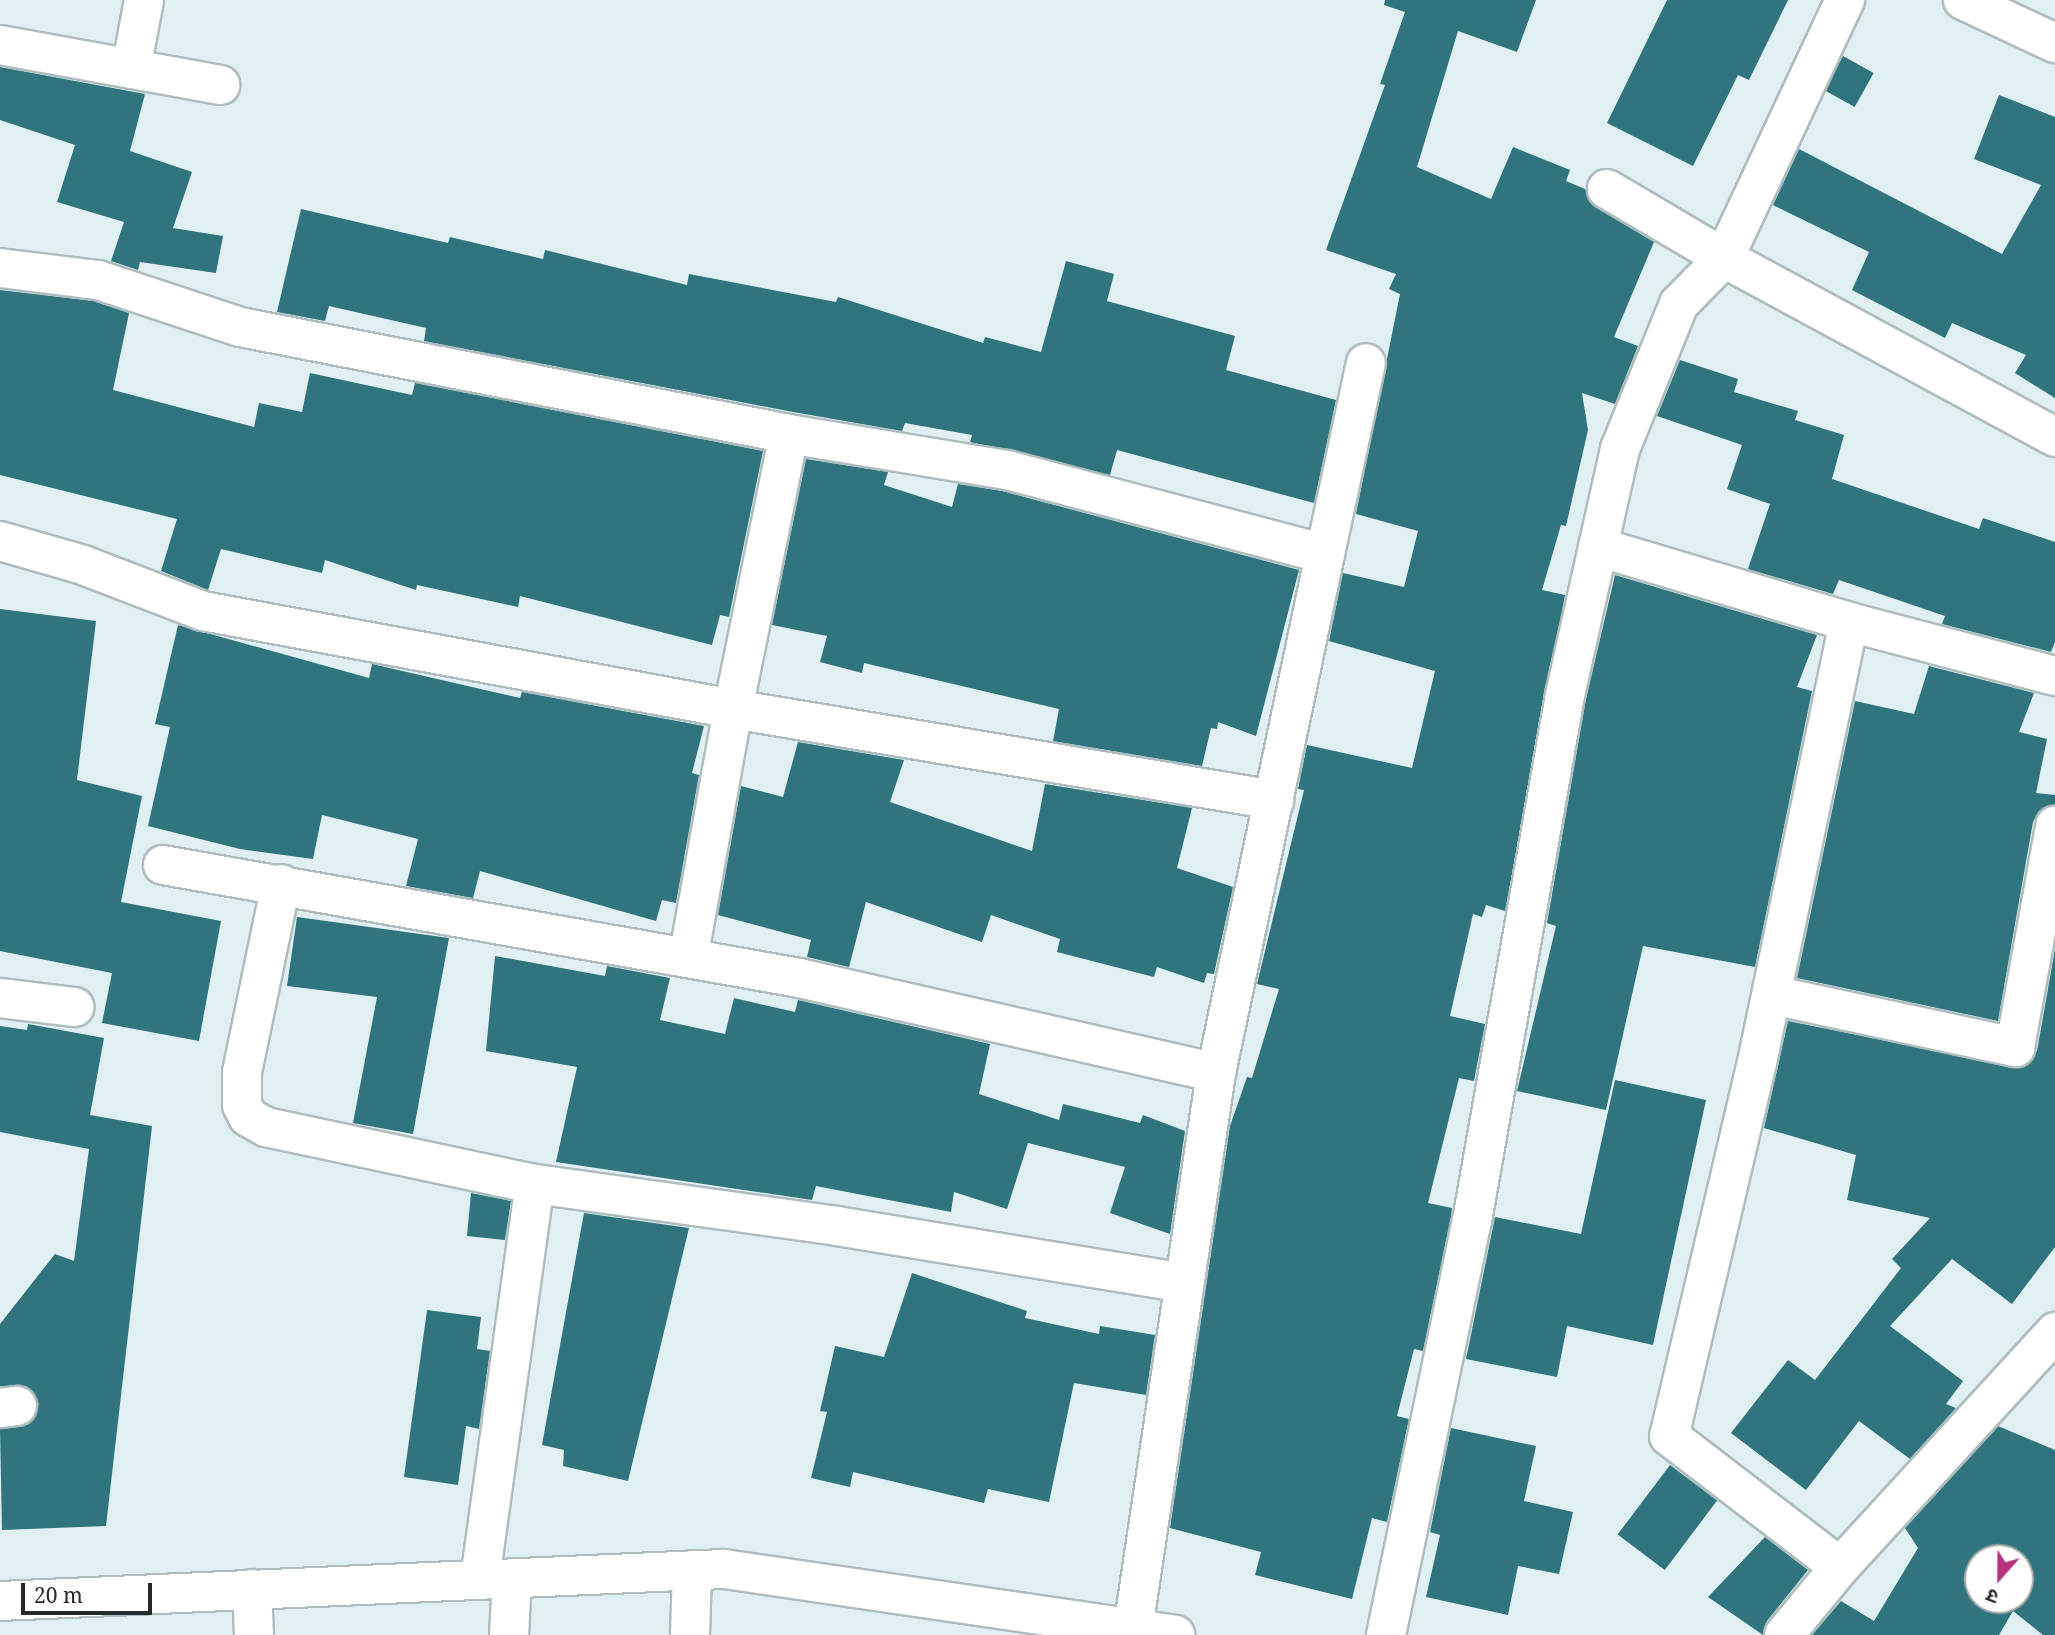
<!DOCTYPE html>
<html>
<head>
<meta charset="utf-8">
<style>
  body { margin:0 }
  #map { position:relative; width:2055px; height:1635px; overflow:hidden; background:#e0eff1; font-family:"Noto Serif","Noto Sans Devanagari",serif }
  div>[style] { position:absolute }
  .building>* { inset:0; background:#30747d; transform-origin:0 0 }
  .roads { filter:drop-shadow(2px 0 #aebcbe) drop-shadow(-2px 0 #aebcbe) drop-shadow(0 2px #aebcbe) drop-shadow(0 -2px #aebcbe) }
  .street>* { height:38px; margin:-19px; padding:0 19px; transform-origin:19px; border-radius:19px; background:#fff }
  .secondary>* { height:38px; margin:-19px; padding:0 19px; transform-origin:19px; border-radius:19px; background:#fff }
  span { translate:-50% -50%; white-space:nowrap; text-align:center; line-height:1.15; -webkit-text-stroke:7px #fff; paint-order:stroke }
  .north { position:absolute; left:1964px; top:1544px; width:70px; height:70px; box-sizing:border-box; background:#fff; border:2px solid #a7aaaa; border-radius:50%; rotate:201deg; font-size:19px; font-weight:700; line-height:28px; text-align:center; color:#242a2a }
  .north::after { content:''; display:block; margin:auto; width:24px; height:32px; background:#b5337c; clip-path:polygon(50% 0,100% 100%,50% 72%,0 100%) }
  .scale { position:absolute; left:21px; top:1583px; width:131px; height:32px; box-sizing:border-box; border:4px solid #242a2a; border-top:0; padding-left:9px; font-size:21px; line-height:24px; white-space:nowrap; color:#242a2a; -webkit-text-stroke:5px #fff; paint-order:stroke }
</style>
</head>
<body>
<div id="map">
  <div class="building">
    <div style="clip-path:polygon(1385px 0,1536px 0,1517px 52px,1458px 31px,1417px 167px,1491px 199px,1513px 147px,1570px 170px,1566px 181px,1585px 189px,1595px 207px,1654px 242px,1614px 337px,1638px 346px,1615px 404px,1582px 393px,1588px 430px,1566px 526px,1561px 525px,1542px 590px,1565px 595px,1505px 911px,1486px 905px,1482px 917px,1473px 914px,1450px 1016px,1485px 1024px,1474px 1081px,1459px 1078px,1428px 1203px,1452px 1208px,1451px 1217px,1423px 1351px,1414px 1349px,1397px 1416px,1409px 1419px,1387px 1522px,1372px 1518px,1352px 1599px,1255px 1575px,1261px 1552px,1170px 1528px,1230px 1126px,1247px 1077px,1252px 1078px,1279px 989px,1257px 984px,1304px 790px,1298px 789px,1307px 745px,1412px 768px,1435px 671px,1329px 641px,1343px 573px,1404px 587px,1418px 531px,1356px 514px,1400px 294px,1389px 289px,1396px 274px,1326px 250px,1385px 85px,1380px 84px,1405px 12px,1384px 5px)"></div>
    <div style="clip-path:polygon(1667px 0,1788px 0,1749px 80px,1738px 75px,1693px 166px,1607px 123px)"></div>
    <div style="left:1843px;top:56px;width:35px;height:39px;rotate:29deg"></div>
    <div style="clip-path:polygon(0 67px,145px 94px,130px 151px,192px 172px,173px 228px,223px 236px,216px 273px,140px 262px,138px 270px,111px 261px,124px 222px,57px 202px,75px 145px,0 120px)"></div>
    <div style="clip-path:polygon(1999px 95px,2055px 117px,2055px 398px,2015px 373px,2026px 355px,1952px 323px,1945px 338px,1852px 290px,1869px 252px,1773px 205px,1799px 149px,2002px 254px,2041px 185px,1974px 159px)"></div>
    <div style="clip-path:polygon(301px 209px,448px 243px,450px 237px,543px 259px,545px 250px,687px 285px,689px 274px,836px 302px,838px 297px,983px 343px,985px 337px,1041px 352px,1066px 261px,1114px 274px,1107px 301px,1235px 336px,1226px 370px,1336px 400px,1314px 503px,1117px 450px,1110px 475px,970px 442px,972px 435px,905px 423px,902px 431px,793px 412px,424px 341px,426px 328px,329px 306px,325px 321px,277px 312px)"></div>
    <div style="clip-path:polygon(0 290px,93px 301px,129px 313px,113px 390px,254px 427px,259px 403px,302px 412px,310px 373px,412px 395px,415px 383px,763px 451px,729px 617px,720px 615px,712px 645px,520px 596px,518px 607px,417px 585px,416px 590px,325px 560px,322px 573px,221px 549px,208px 590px,161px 571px,177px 519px,0 475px)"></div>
    <div style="clip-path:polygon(1680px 360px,1738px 379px,1734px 392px,1798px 411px,1795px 420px,1844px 435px,1832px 479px,1979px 529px,1983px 518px,2055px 542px,2055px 642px,2051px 652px,1942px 624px,1945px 616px,1839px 580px,1833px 594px,1748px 569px,1770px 504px,1727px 489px,1742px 445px,1657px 416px)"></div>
    <div style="clip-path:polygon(806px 459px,888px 472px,884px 485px,952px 507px,958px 484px,1002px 491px,1299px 570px,1256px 736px,1218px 722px,1217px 729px,1211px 728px,1202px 766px,1053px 741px,1059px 709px,864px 663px,862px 673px,820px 662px,827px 636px,772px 625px)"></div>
    <div style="clip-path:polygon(1615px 575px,1817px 635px,1797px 687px,1812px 691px,1755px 967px,1643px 946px,1606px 1110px,1517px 1091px,1556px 926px,1547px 923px,1586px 699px)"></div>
    <div style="clip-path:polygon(0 609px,96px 621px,77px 780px,142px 796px,121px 902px,221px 921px,199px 1041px,102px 1023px,112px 973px,0 951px)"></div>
    <div style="clip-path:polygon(178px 625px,369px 678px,372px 664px,520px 698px,522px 692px,704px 726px,692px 773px,699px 775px,676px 903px,662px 900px,656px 921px,480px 871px,473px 898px,406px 886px,418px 839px,322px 815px,313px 859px,240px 849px,148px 826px,170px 727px,155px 724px)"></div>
    <div style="clip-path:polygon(1929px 666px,2034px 693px,2019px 732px,2047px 739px,2036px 793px,2055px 795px,2055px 805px,2039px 811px,2033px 822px,1998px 1021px,1797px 978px,1855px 701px,1914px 714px)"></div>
    <div style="clip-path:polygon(798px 742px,904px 760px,890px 802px,1032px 851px,1045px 784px,1192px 808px,1177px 868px,1233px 887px,1214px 974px,1207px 973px,1204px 983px,1157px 967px,1154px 977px,1057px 952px,1060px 939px,991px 915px,982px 942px,866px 902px,849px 967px,807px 957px,811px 940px,718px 915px,741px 786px,783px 797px)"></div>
    <div style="clip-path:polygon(297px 917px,449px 938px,413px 1134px,353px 1123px,377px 997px,287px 986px)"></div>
    <div style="clip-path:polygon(2055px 949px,2055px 1247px,2012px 1304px,1952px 1259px,1890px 1326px,1963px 1381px,1946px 1404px,1956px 1408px,1910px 1459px,1859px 1421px,1806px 1490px,1731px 1433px,1788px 1360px,1815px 1380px,1901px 1268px,1892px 1259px,1930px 1218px,1847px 1200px,1856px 1155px,1764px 1128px,1788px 1021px,2021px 1068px,2037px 1051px)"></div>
    <div style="clip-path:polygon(495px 956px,605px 976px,607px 966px,670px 978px,660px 1020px,725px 1034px,734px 998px,795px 1012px,798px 1000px,990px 1044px,979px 1094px,1059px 1120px,1063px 1104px,1140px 1123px,1143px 1115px,1185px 1131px,1170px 1234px,1110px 1213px,1125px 1167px,1028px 1143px,1007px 1209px,954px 1192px,951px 1212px,816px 1186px,812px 1200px,556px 1162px,577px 1067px,486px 1051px)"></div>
    <div style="clip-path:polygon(28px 1024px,104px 1038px,90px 1115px,152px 1126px,106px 1526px,2px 1530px,0 1429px,29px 1424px,39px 1404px,26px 1386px,0 1386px,0 1324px,55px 1254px,74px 1261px,89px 1149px,0 1132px,0 1026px,27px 1030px)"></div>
    <div style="clip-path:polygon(1615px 1080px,1706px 1100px,1653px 1345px,1567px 1326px,1557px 1377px,1466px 1359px,1495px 1217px,1581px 1234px)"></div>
    <div style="clip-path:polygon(471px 1193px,511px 1201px,505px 1240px,467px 1236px)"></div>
    <div style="clip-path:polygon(584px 1213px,689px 1228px,628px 1481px,563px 1466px,564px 1450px,542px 1445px)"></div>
    <div style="clip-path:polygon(912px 1273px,1027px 1311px,1025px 1318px,1099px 1334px,1100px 1326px,1155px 1335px,1146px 1395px,1074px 1383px,1049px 1502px,988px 1489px,984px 1503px,853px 1472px,850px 1487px,811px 1478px,827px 1412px,820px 1411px,835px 1346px,884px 1357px)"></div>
    <div style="clip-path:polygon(427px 1310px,481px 1317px,477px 1349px,490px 1351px,479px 1429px,466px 1426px,458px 1485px,404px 1477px)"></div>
    <div style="clip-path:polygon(evenodd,1998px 1426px,2055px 1450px,2055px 1635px,2043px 1635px,2013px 1611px,1999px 1635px,1812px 1635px,1841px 1601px,1874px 1621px,1918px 1548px,1905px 1528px,1998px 1426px,1978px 1558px,2020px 1558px,2020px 1600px,1978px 1600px,1978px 1558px)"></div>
    <div style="clip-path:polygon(1451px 1428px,1536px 1446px,1524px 1501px,1573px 1512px,1559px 1574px,1518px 1566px,1508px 1615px,1426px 1597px,1440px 1535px,1430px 1532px)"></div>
    <div style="left:1670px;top:1465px;width:59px;height:87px;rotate:37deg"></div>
    <div style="clip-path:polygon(1765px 1537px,1808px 1570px,1767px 1621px,1763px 1635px,1708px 1597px)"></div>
  </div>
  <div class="roads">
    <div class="street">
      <div style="left:1845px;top:0;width:285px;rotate:115.1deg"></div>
      <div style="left:1724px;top:258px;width:376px;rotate:28.4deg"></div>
      <div style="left:1963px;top:0;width:102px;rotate:25.1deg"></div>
      <div style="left:0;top:45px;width:224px;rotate:10.3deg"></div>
      <div style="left:131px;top:69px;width:70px;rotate:-79.3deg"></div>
      <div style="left:0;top:268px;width:99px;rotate:7deg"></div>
      <div style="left:98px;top:280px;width:150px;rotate:18.3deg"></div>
      <div style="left:240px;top:327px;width:559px;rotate:11.03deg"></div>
      <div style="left:789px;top:434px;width:221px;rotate:9.4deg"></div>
      <div style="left:1007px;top:470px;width:329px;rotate:14.8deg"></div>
      <div style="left:1325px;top:554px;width:530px;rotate:101.86deg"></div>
      <div style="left:1216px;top:1073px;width:562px;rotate:98.49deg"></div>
      <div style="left:789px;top:434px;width:281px;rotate:101.5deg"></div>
      <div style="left:733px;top:709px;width:549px;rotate:9.55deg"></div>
      <div style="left:0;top:541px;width:86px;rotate:16.1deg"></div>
      <div style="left:83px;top:565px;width:129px;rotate:21deg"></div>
      <div style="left:203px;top:611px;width:539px;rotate:10.48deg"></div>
      <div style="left:733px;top:709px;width:253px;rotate:100.2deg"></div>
      <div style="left:1598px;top:547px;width:262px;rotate:16.6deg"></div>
      <div style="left:1849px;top:622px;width:450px;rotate:101.8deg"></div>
      <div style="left:1757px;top:1062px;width:384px;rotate:103.2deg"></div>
      <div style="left:1669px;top:1436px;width:215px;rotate:37.5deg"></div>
      <div style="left:1840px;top:1567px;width:88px;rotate:129.5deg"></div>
      <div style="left:1325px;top:554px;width:195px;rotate:-77.9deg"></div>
      <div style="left:1849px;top:622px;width:213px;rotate:14.7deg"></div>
      <div style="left:163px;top:865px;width:646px;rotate:10.07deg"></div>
      <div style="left:799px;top:978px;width:428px;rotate:12.8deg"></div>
      <div style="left:281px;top:884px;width:192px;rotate:101.7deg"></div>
      <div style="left:242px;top:1072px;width:33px;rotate:90deg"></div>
      <div style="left:242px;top:1105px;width:13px;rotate:63deg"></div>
      <div style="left:248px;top:1117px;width:21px;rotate:29deg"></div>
      <div style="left:266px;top:1127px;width:275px;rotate:12deg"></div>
      <div style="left:1772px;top:995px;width:249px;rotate:12.1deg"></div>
      <div style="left:2015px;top:1047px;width:225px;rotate:-79.7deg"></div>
      <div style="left:0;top:998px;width:75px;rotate:6.9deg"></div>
      <div style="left:0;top:1408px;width:17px;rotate:-7deg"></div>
      <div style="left:1840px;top:1567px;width:319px;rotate:-47.5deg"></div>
      <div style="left:480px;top:1579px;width:399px;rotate:-82.1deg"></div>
      <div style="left:535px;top:1184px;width:305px;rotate:7.9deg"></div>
      <div style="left:837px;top:1226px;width:352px;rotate:9.3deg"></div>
      <div style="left:252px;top:1589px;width:46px;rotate:87.5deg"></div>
      <div style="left:509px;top:1635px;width:57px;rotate:-87deg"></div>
      <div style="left:690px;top:1635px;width:65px;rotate:-88.2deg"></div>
      <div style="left:1386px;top:1635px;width:423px;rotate:-78.3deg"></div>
      <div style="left:1472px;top:1221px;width:534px;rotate:-79.97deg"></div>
      <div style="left:1565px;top:695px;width:252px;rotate:-77.4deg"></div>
      <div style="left:1620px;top:449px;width:157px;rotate:-67.9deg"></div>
      <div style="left:1679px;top:304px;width:64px;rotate:-45.6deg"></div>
      <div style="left:1724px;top:258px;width:136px;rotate:-149.5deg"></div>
    </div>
    <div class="secondary">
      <div style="left:0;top:1601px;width:725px;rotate:-2.53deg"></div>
      <div style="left:724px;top:1569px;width:456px;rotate:8.3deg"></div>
    </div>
  </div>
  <div class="north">उ</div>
  <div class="scale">20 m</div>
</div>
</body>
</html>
